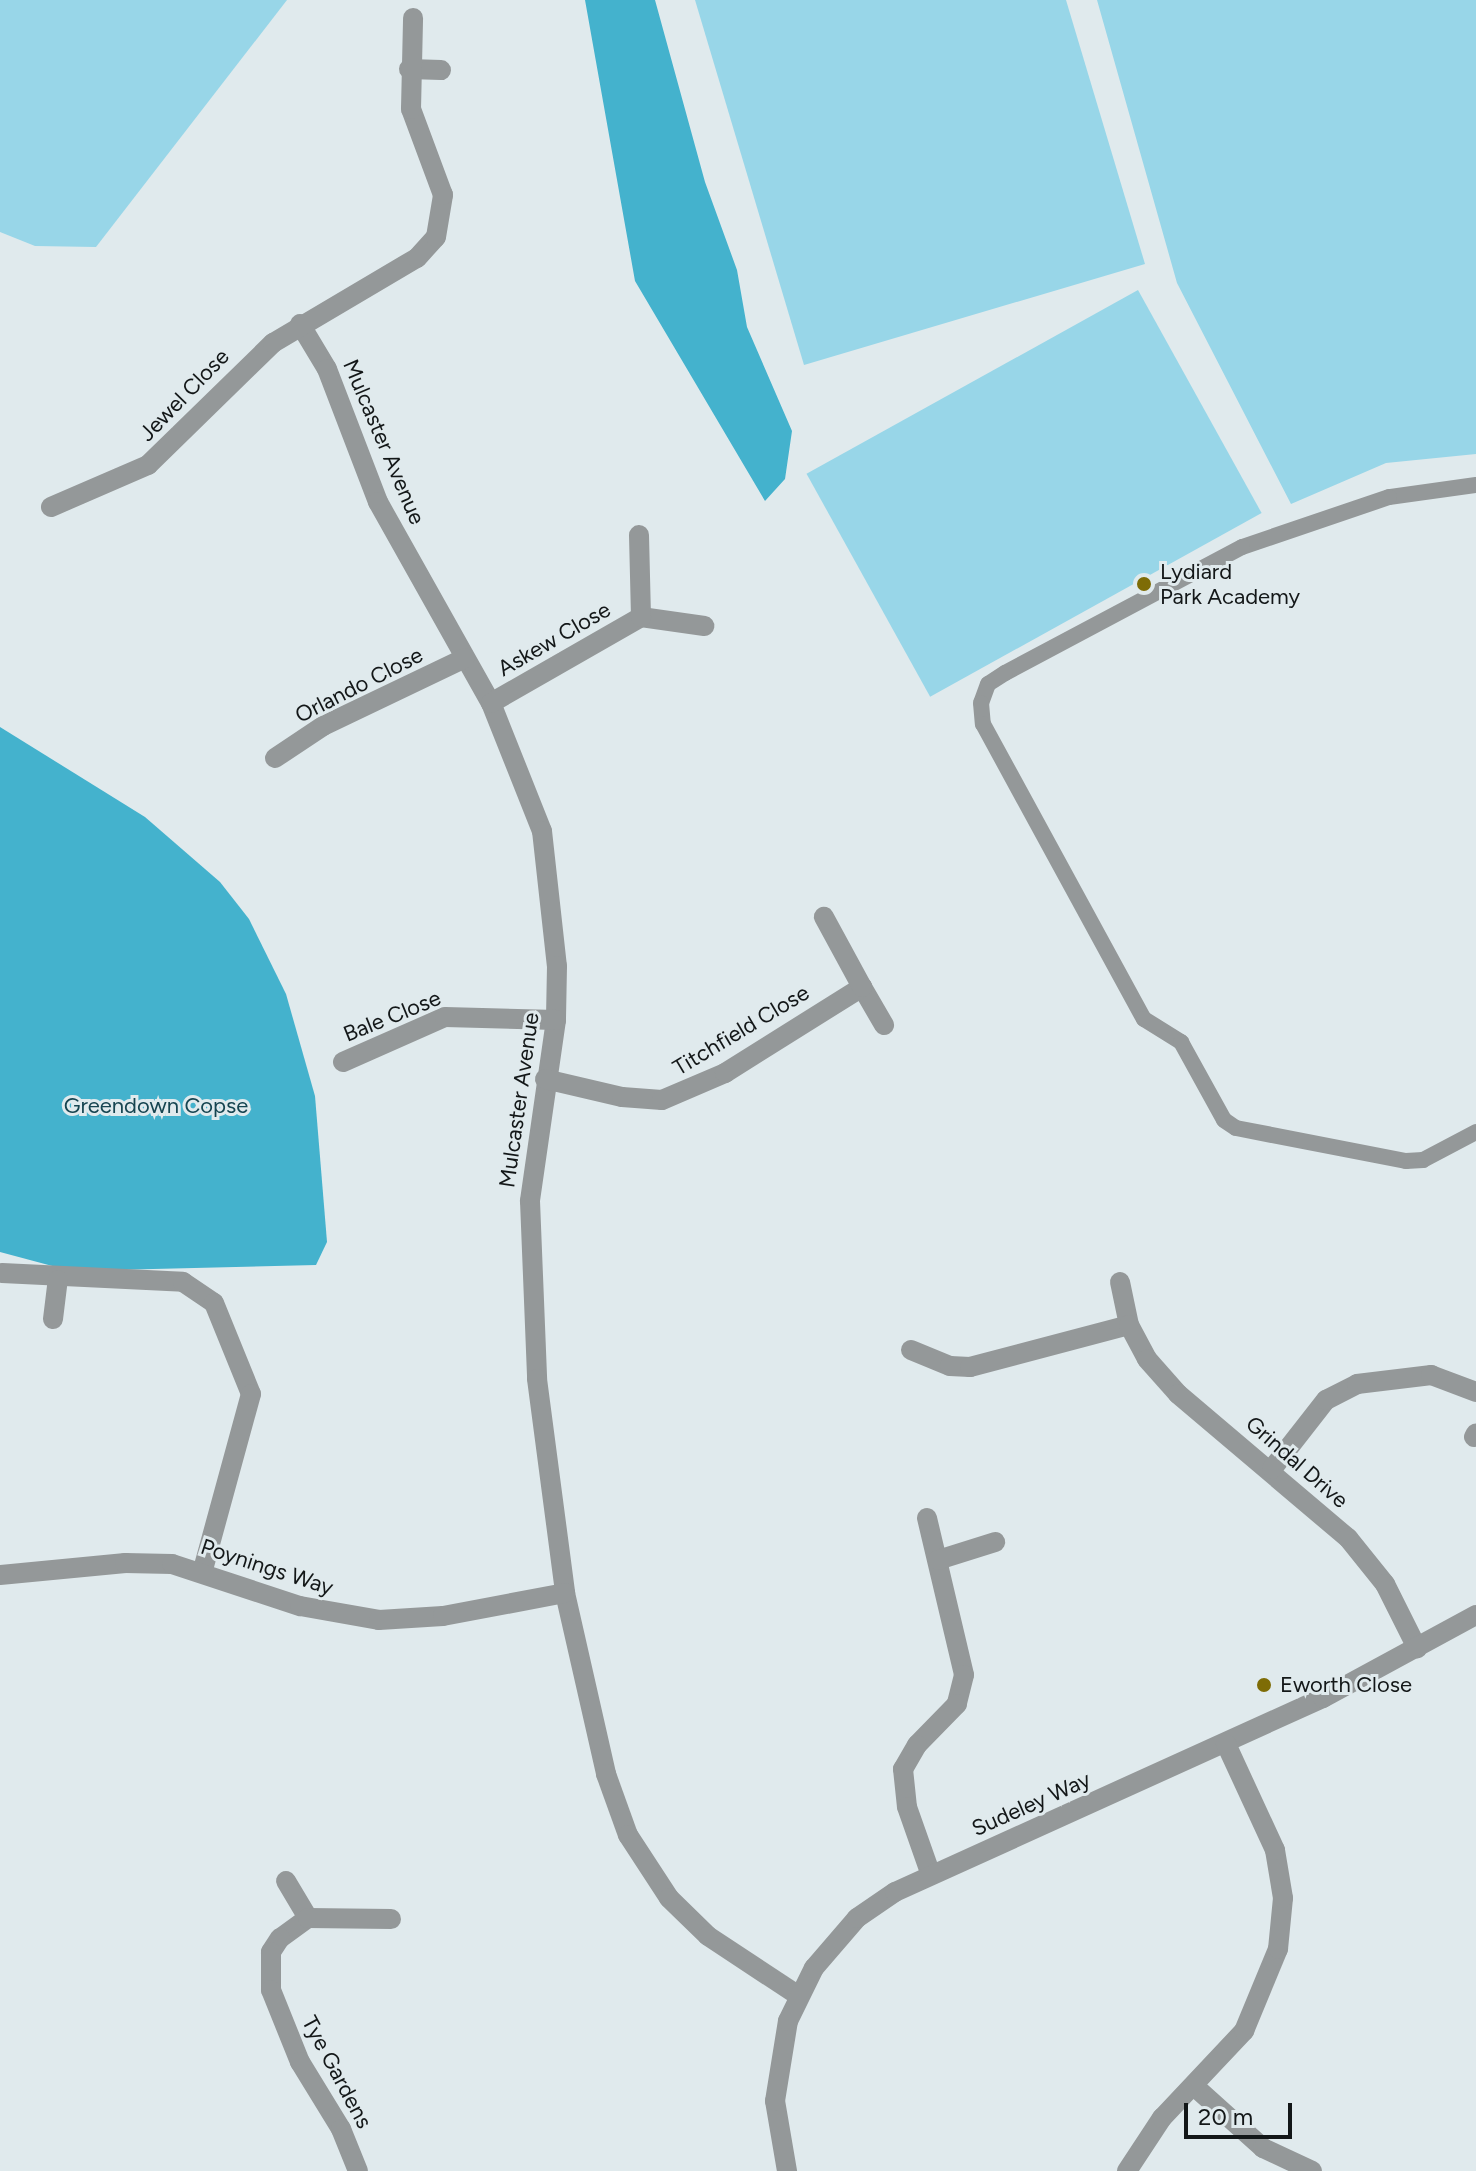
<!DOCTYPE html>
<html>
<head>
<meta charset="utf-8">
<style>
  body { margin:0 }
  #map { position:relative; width:1476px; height:2171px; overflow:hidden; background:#e0eaed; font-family:Figtree,sans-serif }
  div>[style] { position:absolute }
  .green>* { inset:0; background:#98d6e8; transform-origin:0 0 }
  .forest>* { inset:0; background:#44b2cd }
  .service>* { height:16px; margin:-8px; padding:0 8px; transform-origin:8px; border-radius:8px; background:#949899 }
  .minor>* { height:20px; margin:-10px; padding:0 10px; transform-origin:10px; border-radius:10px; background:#949899 }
  .dots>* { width:22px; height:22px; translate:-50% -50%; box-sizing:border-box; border:4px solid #e0eaed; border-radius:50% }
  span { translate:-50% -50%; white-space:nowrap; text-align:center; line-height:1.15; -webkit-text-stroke:6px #e0eaed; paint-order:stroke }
  .street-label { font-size:22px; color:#131718 }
  .poi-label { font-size:22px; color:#131718 }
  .left { translate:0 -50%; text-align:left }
  .park-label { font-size:22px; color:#164551 }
  .scale { position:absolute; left:1184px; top:2103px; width:108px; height:36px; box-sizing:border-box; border:4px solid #131718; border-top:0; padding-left:10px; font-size:24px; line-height:28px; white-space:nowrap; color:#131718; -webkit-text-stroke:6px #e0eaed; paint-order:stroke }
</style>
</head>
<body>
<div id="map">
  <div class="green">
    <div style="clip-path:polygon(0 0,287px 0,96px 247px,35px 246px,0 232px)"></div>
    <div style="clip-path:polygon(695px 0,1066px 0,1145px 264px,804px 365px)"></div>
    <div style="clip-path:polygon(1097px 0,1476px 0,1476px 454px,1386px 463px,1291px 504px,1177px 283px)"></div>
    <div style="left:1138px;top:290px;width:255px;height:379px;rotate:61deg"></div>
  </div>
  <div class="forest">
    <div style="clip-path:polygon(585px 0,655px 0,705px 182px,737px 270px,747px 327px,792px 431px,785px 479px,765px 501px,635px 281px)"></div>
    <div style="clip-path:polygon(0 727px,145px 817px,220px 882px,249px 919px,286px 994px,315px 1096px,327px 1242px,316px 1265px,71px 1271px,0 1252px)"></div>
  </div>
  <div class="service">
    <div style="left:1476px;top:485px;width:88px;rotate:172.1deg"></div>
    <div style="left:1389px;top:497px;width:155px;rotate:161.2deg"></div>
    <div style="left:1242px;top:547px;width:268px;rotate:152deg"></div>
    <div style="left:1005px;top:673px;width:20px;rotate:147deg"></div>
    <div style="left:988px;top:684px;width:20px;rotate:110deg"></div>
    <div style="left:981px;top:703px;width:21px;rotate:85deg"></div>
    <div style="left:983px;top:724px;width:336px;rotate:61.4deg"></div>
    <div style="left:1144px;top:1019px;width:44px;rotate:31.9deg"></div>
    <div style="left:1181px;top:1042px;width:89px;rotate:61.1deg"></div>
    <div style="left:1224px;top:1120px;width:14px;rotate:34deg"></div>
    <div style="left:1236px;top:1128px;width:173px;rotate:11deg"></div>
    <div style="left:1406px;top:1161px;width:17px;rotate:-3deg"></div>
    <div style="left:1423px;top:1160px;width:60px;rotate:-27.8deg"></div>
  </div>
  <div class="minor">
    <div style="left:409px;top:69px;width:32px;rotate:2deg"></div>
    <div style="left:300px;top:324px;width:52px;rotate:59deg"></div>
    <div style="left:327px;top:369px;width:142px;rotate:69deg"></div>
    <div style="left:378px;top:502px;width:231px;rotate:60.7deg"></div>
    <div style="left:491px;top:703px;width:138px;rotate:68.3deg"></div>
    <div style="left:542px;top:831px;width:136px;rotate:83.7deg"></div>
    <div style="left:557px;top:966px;width:54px;rotate:91.1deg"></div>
    <div style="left:556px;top:1020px;width:183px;rotate:98.2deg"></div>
    <div style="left:530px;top:1201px;width:178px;rotate:87.7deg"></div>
    <div style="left:537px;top:1379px;width:216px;rotate:82.5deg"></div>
    <div style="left:565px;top:1593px;width:186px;rotate:77.2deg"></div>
    <div style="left:606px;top:1774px;width:65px;rotate:70.2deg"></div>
    <div style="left:628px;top:1835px;width:75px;rotate:56.9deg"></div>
    <div style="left:669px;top:1898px;width:54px;rotate:44.3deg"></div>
    <div style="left:708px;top:1936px;width:109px;rotate:33.4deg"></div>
    <div style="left:51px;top:507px;width:106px;rotate:-23.4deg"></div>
    <div style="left:148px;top:465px;width:175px;rotate:-44.3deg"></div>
    <div style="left:273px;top:343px;width:167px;rotate:-30.6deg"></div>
    <div style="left:417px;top:258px;width:28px;rotate:-48deg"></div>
    <div style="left:436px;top:237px;width:43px;rotate:-80.5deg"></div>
    <div style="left:443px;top:195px;width:92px;rotate:-110.4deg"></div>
    <div style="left:411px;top:109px;width:91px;rotate:-88.7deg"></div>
    <div style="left:641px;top:617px;width:64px;rotate:8.1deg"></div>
    <div style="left:491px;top:703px;width:173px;rotate:-29.8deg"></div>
    <div style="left:641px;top:617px;width:82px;rotate:-91.4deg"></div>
    <div style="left:275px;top:758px;width:58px;rotate:-33.7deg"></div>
    <div style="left:323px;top:726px;width:157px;rotate:-25.6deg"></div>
    <div style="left:862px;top:987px;width:44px;rotate:59.9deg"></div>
    <div style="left:343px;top:1062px;width:111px;rotate:-23.8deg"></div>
    <div style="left:445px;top:1017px;width:111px;rotate:1.5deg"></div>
    <div style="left:545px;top:1079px;width:79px;rotate:13.2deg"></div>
    <div style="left:622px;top:1097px;width:40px;rotate:4.3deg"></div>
    <div style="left:662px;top:1100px;width:69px;rotate:-23.2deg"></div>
    <div style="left:725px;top:1073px;width:162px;rotate:-32.1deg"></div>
    <div style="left:862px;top:987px;width:80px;rotate:-118.5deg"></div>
    <div style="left:2px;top:1273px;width:181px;rotate:2.8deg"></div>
    <div style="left:183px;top:1282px;width:37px;rotate:34deg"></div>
    <div style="left:214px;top:1303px;width:98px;rotate:67.9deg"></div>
    <div style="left:251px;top:1394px;width:182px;rotate:105.3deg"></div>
    <div style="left:1120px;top:1282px;width:44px;rotate:78.2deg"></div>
    <div style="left:53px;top:1319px;width:39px;rotate:-83deg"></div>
    <div style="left:911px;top:1350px;width:42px;rotate:22.3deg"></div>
    <div style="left:950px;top:1366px;width:20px;rotate:3deg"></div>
    <div style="left:970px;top:1367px;width:164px;rotate:-14.8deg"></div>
    <div style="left:1129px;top:1325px;width:38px;rotate:62deg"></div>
    <div style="left:1147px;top:1359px;width:47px;rotate:48.5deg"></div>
    <div style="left:1178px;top:1394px;width:223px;rotate:40.3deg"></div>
    <div style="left:1348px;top:1538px;width:59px;rotate:51.2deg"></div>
    <div style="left:1385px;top:1584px;width:72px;rotate:63.4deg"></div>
    <div style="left:1474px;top:1437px;width:4px;rotate:-63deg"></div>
    <div style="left:1272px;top:1469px;width:88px;rotate:-52deg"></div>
    <div style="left:1326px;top:1400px;width:35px;rotate:-27deg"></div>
    <div style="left:1357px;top:1384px;width:75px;rotate:-6.9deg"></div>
    <div style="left:1431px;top:1375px;width:48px;rotate:20.7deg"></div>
    <div style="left:927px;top:1518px;width:161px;rotate:76.7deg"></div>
    <div style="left:964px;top:1675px;width:30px;rotate:104deg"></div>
    <div style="left:957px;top:1704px;width:57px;rotate:134.3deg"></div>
    <div style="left:917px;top:1745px;width:28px;rotate:120deg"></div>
    <div style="left:903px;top:1769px;width:38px;rotate:84deg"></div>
    <div style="left:907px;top:1807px;width:72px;rotate:70.6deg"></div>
    <div style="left:938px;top:1560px;width:60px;rotate:-17.5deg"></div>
    <div style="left:0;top:1575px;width:126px;rotate:-5.5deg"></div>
    <div style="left:125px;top:1563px;width:47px;rotate:1.2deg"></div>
    <div style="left:172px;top:1564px;width:135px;rotate:18.2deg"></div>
    <div style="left:300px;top:1606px;width:80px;rotate:10deg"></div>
    <div style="left:379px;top:1620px;width:64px;rotate:-3.6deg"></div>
    <div style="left:443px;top:1616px;width:124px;rotate:-10.7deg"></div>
    <div style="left:286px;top:1881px;width:43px;rotate:59.3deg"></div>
    <div style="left:308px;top:1918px;width:34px;rotate:144deg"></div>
    <div style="left:280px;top:1938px;width:17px;rotate:123deg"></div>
    <div style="left:271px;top:1952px;width:38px;rotate:90deg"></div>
    <div style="left:271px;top:1990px;width:78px;rotate:68.1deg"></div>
    <div style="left:300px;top:2062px;width:79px;rotate:58.5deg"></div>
    <div style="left:341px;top:2129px;width:45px;rotate:68deg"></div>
    <div style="left:308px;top:1918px;width:83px;rotate:0.7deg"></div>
    <div style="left:1194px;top:2086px;width:93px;rotate:41.9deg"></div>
    <div style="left:1263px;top:2148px;width:54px;rotate:25.1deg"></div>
    <div style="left:787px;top:2171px;width:71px;rotate:-99.7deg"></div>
    <div style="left:775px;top:2101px;width:81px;rotate:-80.8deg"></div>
    <div style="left:788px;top:2021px;width:59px;rotate:-63.9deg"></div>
    <div style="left:814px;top:1968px;width:66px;rotate:-49.3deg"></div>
    <div style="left:857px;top:1918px;width:46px;rotate:-34.4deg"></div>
    <div style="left:895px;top:1892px;width:470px;rotate:-24.4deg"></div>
    <div style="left:1323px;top:1698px;width:174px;rotate:-28.5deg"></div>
    <div style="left:1127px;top:2171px;width:64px;rotate:-56.6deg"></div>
    <div style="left:1162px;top:2118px;width:120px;rotate:-46.7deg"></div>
    <div style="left:1244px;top:2031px;width:89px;rotate:-67.5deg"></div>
    <div style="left:1278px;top:1949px;width:51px;rotate:-84.4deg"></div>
    <div style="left:1283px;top:1898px;width:49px;rotate:-99.5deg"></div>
    <div style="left:1275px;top:1850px;width:117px;rotate:-114.8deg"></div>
  </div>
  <div class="dots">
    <div style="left:1144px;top:584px;background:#7e6c06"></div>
    <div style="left:1264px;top:1685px;background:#7e6c06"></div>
  </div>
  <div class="street-label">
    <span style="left:184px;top:395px;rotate:-46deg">Jewel Close</span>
    <span style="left:384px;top:442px;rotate:67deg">Mulcaster Avenue</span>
    <span style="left:554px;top:639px;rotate:-30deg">Askew Close</span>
    <span style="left:359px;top:685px;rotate:-27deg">Orlando Close</span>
    <span style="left:392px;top:1016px;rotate:-22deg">Bale Close</span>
    <span style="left:741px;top:1030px;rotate:-31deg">Titchfield Close</span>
    <span style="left:519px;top:1100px;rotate:-82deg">Mulcaster Avenue</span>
    <span style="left:1297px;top:1462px;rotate:41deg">Grindal Drive</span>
    <span style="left:267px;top:1567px;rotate:18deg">Poynings Way</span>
    <span style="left:1031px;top:1804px;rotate:-24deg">Sudeley Way</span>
    <span style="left:337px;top:2072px;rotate:62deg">Tye Gardens</span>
  </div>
  <div class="poi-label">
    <span class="left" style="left:1160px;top:584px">Lydiard<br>Park Academy</span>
    <span class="left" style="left:1280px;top:1685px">Eworth Close</span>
  </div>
  <div class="park-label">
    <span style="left:156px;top:1106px">Greendown Copse</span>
  </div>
  <div class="scale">20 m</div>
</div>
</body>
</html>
